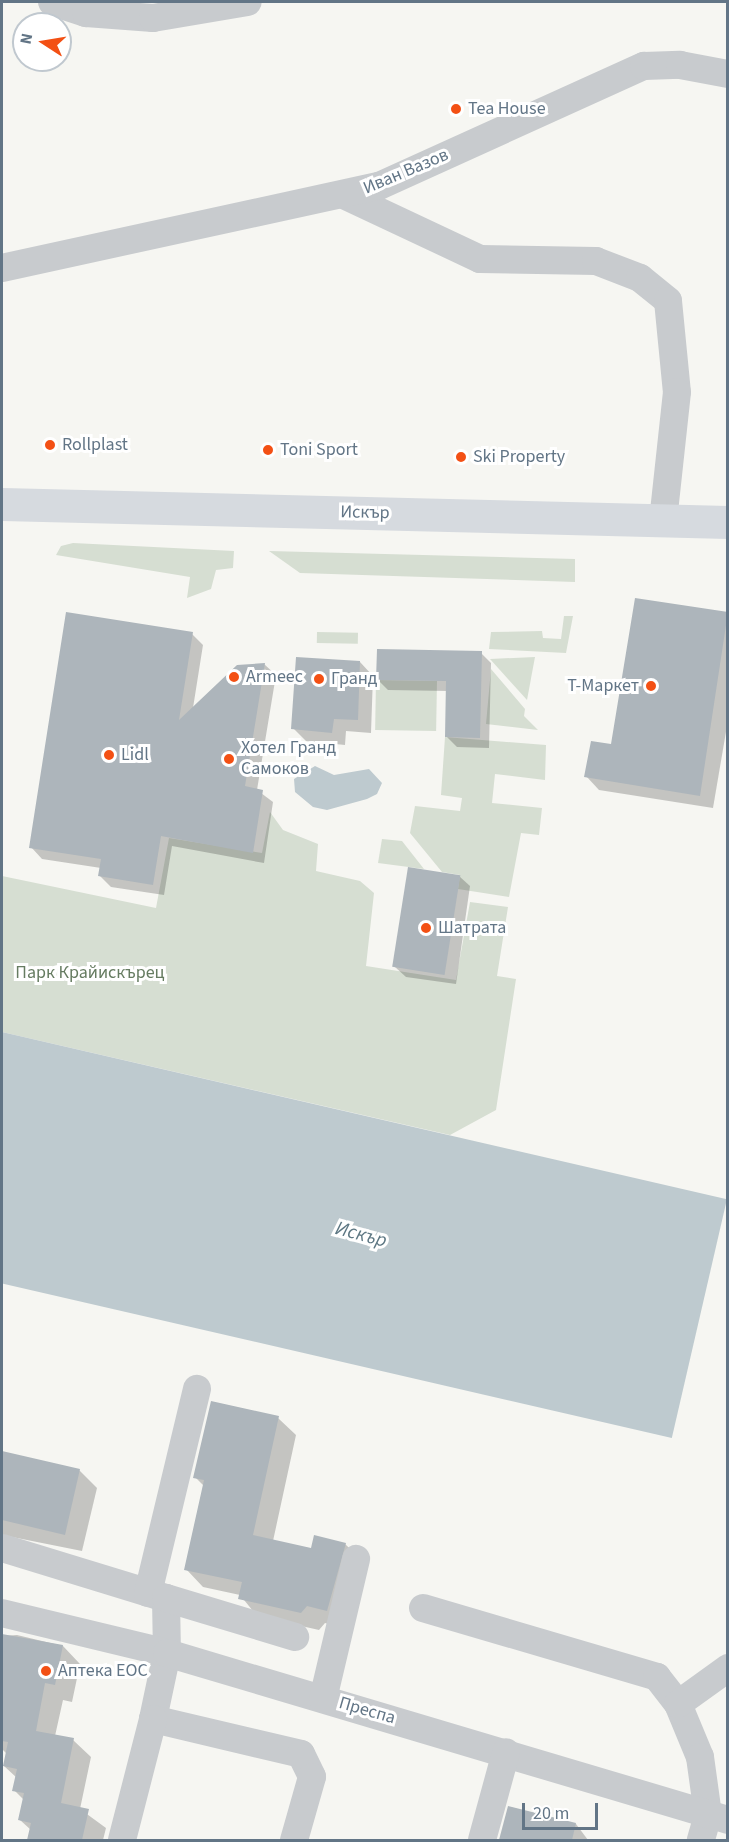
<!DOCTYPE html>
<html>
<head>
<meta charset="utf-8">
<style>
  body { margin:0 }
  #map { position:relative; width:729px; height:1842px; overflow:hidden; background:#f6f6f2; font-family:"Source Sans 3",sans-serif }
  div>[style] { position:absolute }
  .green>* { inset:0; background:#d6ded2; transform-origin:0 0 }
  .water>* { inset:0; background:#becacf; transform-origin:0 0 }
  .shadow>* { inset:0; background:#0003 }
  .building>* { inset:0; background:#adb5bb; transform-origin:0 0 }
  .minor>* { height:28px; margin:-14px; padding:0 14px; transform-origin:14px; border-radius:14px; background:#c8cbce }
  .secondary>* { height:33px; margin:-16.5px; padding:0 16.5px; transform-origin:16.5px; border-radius:16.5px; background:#d6dadf }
  .dots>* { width:16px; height:16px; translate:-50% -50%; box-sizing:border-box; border:3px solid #fff; border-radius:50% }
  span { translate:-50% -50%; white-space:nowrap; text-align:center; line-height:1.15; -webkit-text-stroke:6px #fff; paint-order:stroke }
  .poi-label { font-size:18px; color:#627586 }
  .left { translate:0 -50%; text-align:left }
  .right { translate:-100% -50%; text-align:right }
  .street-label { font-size:18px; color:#627586 }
  .park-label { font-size:18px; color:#667c61 }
  .water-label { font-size:20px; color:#5d7783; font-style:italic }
  .frame { position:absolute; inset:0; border:3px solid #627586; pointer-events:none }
  .north { position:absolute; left:12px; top:12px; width:60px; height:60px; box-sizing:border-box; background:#fff; border:2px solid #c0c8cf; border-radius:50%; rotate:282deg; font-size:16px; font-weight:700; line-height:24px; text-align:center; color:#627586 }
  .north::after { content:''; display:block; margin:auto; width:21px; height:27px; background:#f35014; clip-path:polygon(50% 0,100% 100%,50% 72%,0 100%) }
  .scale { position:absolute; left:522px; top:1803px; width:76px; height:27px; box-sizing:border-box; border:3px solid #627586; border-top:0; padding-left:8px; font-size:18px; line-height:21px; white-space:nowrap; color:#627586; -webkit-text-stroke:4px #fff; paint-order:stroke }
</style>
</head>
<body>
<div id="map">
  <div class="green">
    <div style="clip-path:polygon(73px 543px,234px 551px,233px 568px,216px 570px,211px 589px,187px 598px,190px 577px,56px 555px,61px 546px)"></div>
    <div style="clip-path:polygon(269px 551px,575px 559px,575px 582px,300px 573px)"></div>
    <div style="clip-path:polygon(564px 616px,573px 616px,566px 653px,489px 649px,491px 632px,542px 631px,543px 638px,561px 639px)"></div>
    <div style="left:317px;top:632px;width:41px;height:11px;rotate:1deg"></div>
    <div style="clip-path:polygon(535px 657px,527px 700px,490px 659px)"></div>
    <div style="clip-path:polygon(491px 669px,525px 709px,524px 716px,538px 730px,486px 724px)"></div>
    <div style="left:376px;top:680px;width:61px;height:50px;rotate:1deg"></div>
    <div style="clip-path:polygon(445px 737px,546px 745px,545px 780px,495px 774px,492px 803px,542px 808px,539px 835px,521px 833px,509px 897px,458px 889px,460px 875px,442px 872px,410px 833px,415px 806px,460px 811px,462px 798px,441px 795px)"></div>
    <div style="clip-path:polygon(270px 812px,283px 830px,318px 844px,316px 871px,360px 881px,374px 893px,366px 966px,456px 980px,470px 902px,508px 907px,497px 976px,516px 979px,496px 1110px,450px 1135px,2px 1032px,2px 876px,156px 908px,169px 838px,262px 853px)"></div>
    <div style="clip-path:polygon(382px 839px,402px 841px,424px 869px,378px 863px)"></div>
  </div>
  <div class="water">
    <div style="clip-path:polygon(315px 766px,334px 775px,369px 769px,382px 783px,377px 794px,367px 799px,327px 810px,313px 807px,295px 792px,294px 779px)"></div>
    <div style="left:2px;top:1032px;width:744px;height:245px;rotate:13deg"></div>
  </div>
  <div class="shadow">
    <div style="clip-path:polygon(728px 614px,728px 720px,713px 808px,599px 790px,586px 776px)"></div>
    <div style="clip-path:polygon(192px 634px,203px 645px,193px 708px,264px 664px,276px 675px,257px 790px,273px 802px,264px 863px,172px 846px,164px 895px,111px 887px,100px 876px,101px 868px,42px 859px,31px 847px)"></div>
    <div style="clip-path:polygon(481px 653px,491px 663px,489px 748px,457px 747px,446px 736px,448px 691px,388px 690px,377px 679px)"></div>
    <div style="clip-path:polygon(360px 662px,373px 676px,371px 733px,346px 731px,345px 745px,306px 741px,293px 728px)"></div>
    <div style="clip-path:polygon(459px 876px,470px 886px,456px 984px,406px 977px,395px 967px)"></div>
    <div style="clip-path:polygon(278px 1418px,296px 1435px,273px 1541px,313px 1549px,345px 1544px,363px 1561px,344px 1628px,325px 1623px,319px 1630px,257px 1616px,240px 1595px,203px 1587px,186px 1569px,204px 1486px,195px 1477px)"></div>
    <div style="clip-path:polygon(2px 1452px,79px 1470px,97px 1488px,82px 1551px,2px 1535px)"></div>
    <div style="clip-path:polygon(17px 1635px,63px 1646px,80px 1664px,72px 1702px,63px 1700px,55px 1736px,73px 1740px,91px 1757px,80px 1809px,106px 1828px,103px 1840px,28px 1840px,31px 1830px,20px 1820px,24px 1800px,14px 1790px,17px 1778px,4px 1766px,7px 1754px,2px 1749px,2px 1643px,3px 1636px)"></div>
    <div style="clip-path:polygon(510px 1807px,576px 1824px,588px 1840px,501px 1840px)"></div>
  </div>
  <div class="building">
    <div style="clip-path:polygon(635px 598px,728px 612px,700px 796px,584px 777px,591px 741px,611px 744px)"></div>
    <div style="clip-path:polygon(66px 612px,193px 632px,179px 720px,237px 665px,265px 663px,245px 786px,263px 790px,253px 853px,161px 836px,153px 885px,98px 876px,101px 859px,29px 848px)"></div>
    <div style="clip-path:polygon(377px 649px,482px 651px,480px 738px,445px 737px,446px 681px,376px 680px)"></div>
    <div style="clip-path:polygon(296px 657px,360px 661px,358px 720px,334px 719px,332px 733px,291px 729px)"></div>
    <div style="left:408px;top:867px;width:53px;height:101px;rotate:9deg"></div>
    <div style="clip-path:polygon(211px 1401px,279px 1416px,253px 1535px,311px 1548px,314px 1535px,346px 1543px,327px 1611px,307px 1606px,301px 1613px,238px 1599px,242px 1582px,184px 1570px,204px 1480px,193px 1478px)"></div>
    <div style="clip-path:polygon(2px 1451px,80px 1469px,65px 1535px,2px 1520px)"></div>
    <div style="clip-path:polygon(2px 1634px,63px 1645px,55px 1685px,45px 1683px,36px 1731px,74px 1738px,61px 1803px,89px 1809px,82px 1840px,27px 1840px,31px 1823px,18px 1820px,24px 1793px,12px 1791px,17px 1769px,3px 1766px,8px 1742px,2px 1741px)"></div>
    <div style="clip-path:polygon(508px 1806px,576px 1823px,572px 1840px,499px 1840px)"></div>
  </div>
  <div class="minor">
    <div style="left:52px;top:2px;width:36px;rotate:18deg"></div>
    <div style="left:86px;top:13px;width:67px;rotate:4.3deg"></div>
    <div style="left:153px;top:18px;width:96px;rotate:-9.6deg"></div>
    <div style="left:346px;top:196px;width:148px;rotate:25.2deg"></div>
    <div style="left:480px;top:259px;width:116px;rotate:1deg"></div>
    <div style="left:596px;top:261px;width:47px;rotate:21.1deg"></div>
    <div style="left:640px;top:278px;width:36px;rotate:39deg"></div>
    <div style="left:668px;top:301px;width:91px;rotate:84.4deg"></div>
    <div style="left:677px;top:392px;width:129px;rotate:96.2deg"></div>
    <div style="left:2px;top:268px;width:386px;rotate:-12.3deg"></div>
    <div style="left:379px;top:186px;width:291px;rotate:-24.4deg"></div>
    <div style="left:644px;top:66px;width:36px;rotate:-2deg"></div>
    <div style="left:680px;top:65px;width:49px;rotate:10.6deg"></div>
    <div style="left:2px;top:1548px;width:171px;rotate:17deg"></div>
    <div style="left:166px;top:1598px;width:55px;rotate:89deg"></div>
    <div style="left:167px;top:1653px;width:67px;rotate:102deg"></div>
    <div style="left:153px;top:1719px;width:152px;rotate:13.3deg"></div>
    <div style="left:301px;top:1754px;width:25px;rotate:64deg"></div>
    <div style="left:312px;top:1777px;width:66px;rotate:105.9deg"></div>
    <div style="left:148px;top:1593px;width:210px;rotate:-76.5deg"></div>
    <div style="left:166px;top:1598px;width:135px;rotate:16.8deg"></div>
    <div style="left:423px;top:1608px;width:244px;rotate:16.4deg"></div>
    <div style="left:657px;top:1677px;width:34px;rotate:52deg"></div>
    <div style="left:678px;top:1704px;width:57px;rotate:67.5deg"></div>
    <div style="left:700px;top:1757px;width:59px;rotate:82.1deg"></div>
    <div style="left:708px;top:1815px;width:26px;rotate:106deg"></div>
    <div style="left:2px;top:1613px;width:170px;rotate:13.6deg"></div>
    <div style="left:167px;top:1653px;width:585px;rotate:16.58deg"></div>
    <div style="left:323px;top:1699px;width:144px;rotate:-76.7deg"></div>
    <div style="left:678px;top:1704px;width:62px;rotate:-35.8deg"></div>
    <div style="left:122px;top:1840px;width:125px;rotate:-75.6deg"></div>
    <div style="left:482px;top:1840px;width:91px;rotate:-74.7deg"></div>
  </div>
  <div class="secondary">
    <div style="left:2px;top:504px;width:726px;rotate:1.42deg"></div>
  </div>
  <div class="dots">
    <div style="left:456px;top:109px;background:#f35014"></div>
    <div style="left:50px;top:445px;background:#f35014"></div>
    <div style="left:268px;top:450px;background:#f35014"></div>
    <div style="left:461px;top:457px;background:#f35014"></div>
    <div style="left:234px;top:677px;background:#f35014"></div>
    <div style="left:319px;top:679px;background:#f35014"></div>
    <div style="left:651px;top:686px;background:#f35014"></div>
    <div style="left:109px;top:755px;background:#f35014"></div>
    <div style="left:229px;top:759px;background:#f35014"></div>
    <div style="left:426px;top:928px;background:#f35014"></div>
    <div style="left:46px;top:1671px;background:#f35014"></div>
  </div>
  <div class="poi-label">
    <span class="left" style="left:468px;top:109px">Tea House</span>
    <span class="left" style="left:62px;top:445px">Rollplast</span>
    <span class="left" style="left:280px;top:450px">Toni Sport</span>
    <span class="left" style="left:473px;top:457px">Ski Property</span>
    <span class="left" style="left:246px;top:677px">Armeec</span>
    <span class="left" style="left:331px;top:679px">Гранд</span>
    <span class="right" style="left:639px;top:686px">Т-Маркет</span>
    <span class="left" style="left:241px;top:759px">Хотел Гранд<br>Самоков</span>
    <span class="left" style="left:121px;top:755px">Lidl</span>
    <span class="left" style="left:438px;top:928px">Шатрата</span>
    <span class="left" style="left:58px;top:1671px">Аптека ЕОС</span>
  </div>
  <div class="street-label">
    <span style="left:406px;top:172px;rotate:-23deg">Иван Вазов</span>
    <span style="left:365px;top:513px;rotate:1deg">Искър</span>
    <span style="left:367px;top:1711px;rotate:16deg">Преспа</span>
  </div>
  <div class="park-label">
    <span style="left:90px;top:973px">Парк Крайискърец</span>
  </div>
  <div class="water-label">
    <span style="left:361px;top:1235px;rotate:15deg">Искър</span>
  </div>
  <div class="frame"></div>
  <div class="north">N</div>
  <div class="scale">20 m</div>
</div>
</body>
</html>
